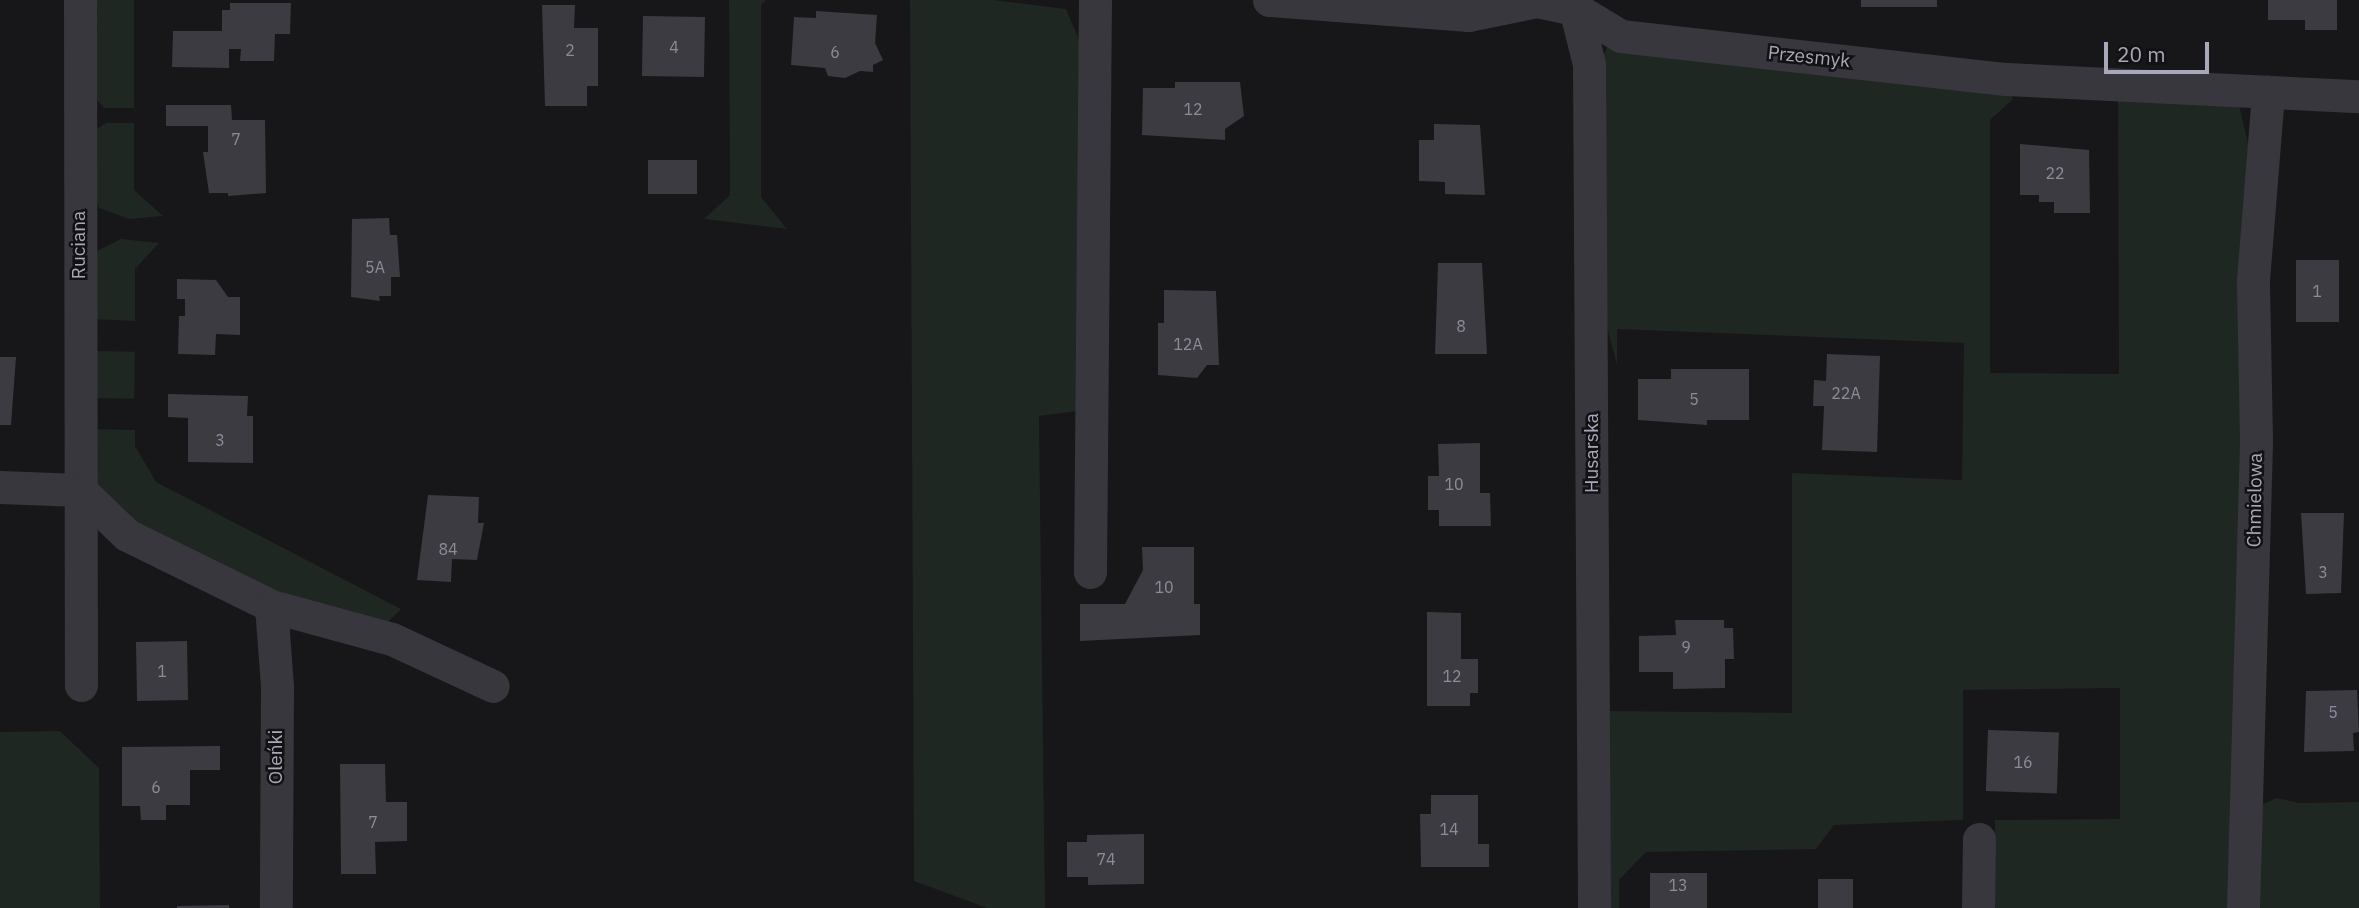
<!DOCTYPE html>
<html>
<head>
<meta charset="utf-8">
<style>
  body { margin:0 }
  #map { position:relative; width:2359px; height:908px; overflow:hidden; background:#171618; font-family:"IBM Plex Sans",sans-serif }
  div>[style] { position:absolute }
  .green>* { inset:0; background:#1e2721; transform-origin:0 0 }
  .building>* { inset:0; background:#3c3b41; transform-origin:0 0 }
  .minor>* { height:33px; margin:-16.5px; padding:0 16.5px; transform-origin:16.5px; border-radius:16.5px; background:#38373e }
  span { translate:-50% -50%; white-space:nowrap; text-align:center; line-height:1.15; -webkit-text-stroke:5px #121113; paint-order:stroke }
  .number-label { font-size:16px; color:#8c8d9b }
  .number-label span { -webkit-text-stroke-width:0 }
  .street-label { font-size:19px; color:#a7a8b9 }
  .scale { position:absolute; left:2104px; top:42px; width:105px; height:32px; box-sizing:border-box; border:4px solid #a7a8b9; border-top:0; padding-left:9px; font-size:21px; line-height:24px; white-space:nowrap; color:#a7a8b9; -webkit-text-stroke:5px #121113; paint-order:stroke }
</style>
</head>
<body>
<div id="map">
  <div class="green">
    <div style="clip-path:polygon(97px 0,134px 0,134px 108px,104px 108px,90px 92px,90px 8px)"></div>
    <div style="clip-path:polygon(729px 0,766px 0,761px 5px,761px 197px,787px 229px,704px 219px,730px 195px)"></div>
    <div style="clip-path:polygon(910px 0,994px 0,1066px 9px,1080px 42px,1078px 411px,1039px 416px,1045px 908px,987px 908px,914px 881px)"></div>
    <div style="clip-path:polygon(1609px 45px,2012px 90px,2012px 100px,1990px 120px,1990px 373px,2119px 374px,2118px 96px,2239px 105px,2250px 151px,2237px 908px,1995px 908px,1995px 820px,2120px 819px,2120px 688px,1963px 690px,1963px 820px,1834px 825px,1816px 849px,1646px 852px,1619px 880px,1619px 908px,1603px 908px,1604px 711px,1792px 713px,1792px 473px,1962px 480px,1964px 343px,1617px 329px,1617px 365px,1603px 312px,1601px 58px)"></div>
    <div style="clip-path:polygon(106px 123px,134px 123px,134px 190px,163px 216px,129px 219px,99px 208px,90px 188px,90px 134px)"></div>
    <div style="clip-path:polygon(121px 239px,159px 243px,135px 269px,135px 321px,90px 319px,93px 253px)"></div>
    <div style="left:92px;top:351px;width:43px;height:47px;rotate:1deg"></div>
    <div style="clip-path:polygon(91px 429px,135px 430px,135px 446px,156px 482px,401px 609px,387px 623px,296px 601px,134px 525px,102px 495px,91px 471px)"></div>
    <div style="clip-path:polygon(60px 731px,99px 768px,100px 908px,0 908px,0 732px)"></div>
    <div style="clip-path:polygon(2277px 798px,2299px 803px,2359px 802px,2359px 908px,2254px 908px,2257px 830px,2263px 804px)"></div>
  </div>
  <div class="building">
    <div style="left:1861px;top:0;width:76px;height:7px"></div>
    <div style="clip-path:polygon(2268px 0,2337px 0,2337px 30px,2305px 30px,2305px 20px,2268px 20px)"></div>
    <div style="clip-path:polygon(230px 3px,291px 3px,290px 34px,275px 34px,274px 61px,240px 61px,241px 49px,229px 49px,229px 68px,172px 67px,173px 31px,222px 31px,222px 10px,230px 10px)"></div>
    <div style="clip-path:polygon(542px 5px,575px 5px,574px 28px,598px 28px,598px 86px,587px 86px,587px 106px,545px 106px)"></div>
    <div style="clip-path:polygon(816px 11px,877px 15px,875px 43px,883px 60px,873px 65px,873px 72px,860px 71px,845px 78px,828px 76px,825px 68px,791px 65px,794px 17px,816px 18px)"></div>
    <div style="left:643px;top:16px;width:62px;height:60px;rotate:1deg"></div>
    <div style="clip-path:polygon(1175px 82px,1240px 82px,1244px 116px,1225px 129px,1225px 140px,1142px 135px,1143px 88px,1175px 88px)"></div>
    <div style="clip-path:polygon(166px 105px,231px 105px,232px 120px,265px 120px,266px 193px,228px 196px,228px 193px,209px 193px,203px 152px,208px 152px,208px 126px,166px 126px)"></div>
    <div style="clip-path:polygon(1434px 124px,1480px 125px,1485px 195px,1445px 194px,1445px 182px,1419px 181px,1419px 140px,1434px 140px)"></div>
    <div style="clip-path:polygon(2020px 144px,2089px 150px,2090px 213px,2054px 213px,2054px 202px,2039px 202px,2039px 195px,2020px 195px)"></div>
    <div style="left:648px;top:160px;width:49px;height:34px"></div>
    <div style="clip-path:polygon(389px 218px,390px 235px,397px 235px,400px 277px,391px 277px,391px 296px,379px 296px,380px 301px,351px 297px,352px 219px)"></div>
    <div style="left:2296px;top:260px;width:43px;height:62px"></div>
    <div style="clip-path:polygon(1438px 263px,1482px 263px,1487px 354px,1435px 354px)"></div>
    <div style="clip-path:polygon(177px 279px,216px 280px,228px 297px,240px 297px,240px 335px,216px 334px,215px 355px,178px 354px,179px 316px,185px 316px,185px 299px,177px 299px)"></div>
    <div style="clip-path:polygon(1164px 290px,1216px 291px,1219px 365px,1207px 365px,1197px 378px,1158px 375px,1158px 323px,1164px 323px)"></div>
    <div style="clip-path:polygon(1827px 354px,1880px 356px,1877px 452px,1822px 450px,1824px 406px,1813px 406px,1814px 380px,1826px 381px)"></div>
    <div style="clip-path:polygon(0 357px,16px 357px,11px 425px,0 425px)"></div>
    <div style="clip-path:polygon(1671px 369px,1749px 369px,1749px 420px,1707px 420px,1707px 425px,1638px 420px,1638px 379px,1671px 379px)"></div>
    <div style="clip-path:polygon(168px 394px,248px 396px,247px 416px,253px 416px,253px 463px,188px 462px,188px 418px,168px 417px)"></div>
    <div style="clip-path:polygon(1480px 443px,1480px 493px,1490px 493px,1491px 526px,1439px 526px,1439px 510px,1428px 510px,1428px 476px,1439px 476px,1438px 444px)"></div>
    <div style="clip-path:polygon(428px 495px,479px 497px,478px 523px,484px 523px,477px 560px,452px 559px,451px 582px,417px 580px)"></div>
    <div style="clip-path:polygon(2301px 513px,2344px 513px,2341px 593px,2306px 594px)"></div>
    <div style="clip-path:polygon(1142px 547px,1194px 547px,1194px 604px,1200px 604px,1200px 635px,1080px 641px,1080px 604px,1125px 604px,1143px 570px)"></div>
    <div style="clip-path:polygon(1427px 612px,1461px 613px,1461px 659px,1478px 659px,1478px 693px,1470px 693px,1470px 706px,1427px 706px)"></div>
    <div style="clip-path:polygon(1675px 620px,1724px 620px,1724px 628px,1733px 628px,1734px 659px,1725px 659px,1725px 688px,1673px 689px,1673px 672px,1639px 672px,1639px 636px,1676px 635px)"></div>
    <div style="left:187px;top:641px;width:59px;height:51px;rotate:89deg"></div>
    <div style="clip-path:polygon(2357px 690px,2359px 732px,2353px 733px,2354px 751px,2304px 752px,2306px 691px)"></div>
    <div style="left:1988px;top:730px;width:71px;height:61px;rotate:2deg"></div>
    <div style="clip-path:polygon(220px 746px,220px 770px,190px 770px,190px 805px,166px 805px,166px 820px,141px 820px,140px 806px,122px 806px,122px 747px)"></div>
    <div style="clip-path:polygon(340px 764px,385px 764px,386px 802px,407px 802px,407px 841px,375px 842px,376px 874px,341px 874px)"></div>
    <div style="clip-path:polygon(1431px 795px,1478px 795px,1478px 844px,1489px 844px,1489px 867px,1421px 867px,1420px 814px,1431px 814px)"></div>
    <div style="clip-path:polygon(1144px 834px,1144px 884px,1088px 885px,1088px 877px,1067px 877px,1067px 842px,1087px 842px,1087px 835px)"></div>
    <div style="left:1650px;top:873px;width:57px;height:35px"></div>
    <div style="left:1818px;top:879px;width:35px;height:29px"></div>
    <div style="clip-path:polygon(229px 905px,229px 908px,177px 908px,177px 906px)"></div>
  </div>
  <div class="minor">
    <div style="left:80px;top:0;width:685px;rotate:89.92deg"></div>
    <div style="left:1269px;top:0;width:200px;rotate:4.3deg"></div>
    <div style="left:1468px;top:15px;width:70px;rotate:-11.5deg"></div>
    <div style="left:1537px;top:1px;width:40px;rotate:12deg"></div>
    <div style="left:1576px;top:9px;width:52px;rotate:31deg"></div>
    <div style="left:1621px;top:36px;width:387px;rotate:6.4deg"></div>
    <div style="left:2006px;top:79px;width:353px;rotate:2.8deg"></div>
    <div style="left:1573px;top:0;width:66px;rotate:76deg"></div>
    <div style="left:1589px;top:64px;width:844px;rotate:89.66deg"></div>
    <div style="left:0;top:487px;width:80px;rotate:2.1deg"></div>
    <div style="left:80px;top:490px;width:65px;rotate:43.8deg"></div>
    <div style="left:127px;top:535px;width:161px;rotate:26.2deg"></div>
    <div style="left:271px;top:606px;width:125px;rotate:15.3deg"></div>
    <div style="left:392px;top:639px;width:111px;rotate:25deg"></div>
    <div style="left:1090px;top:572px;width:572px;rotate:-89.5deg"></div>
    <div style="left:271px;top:606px;width:80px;rotate:85.7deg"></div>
    <div style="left:277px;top:686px;width:222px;rotate:90.3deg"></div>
    <div style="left:1978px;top:908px;width:69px;rotate:-89.2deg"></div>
    <div style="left:2243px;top:908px;width:469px;rotate:-88.4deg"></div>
    <div style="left:2256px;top:439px;width:159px;rotate:-91.1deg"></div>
    <div style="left:2253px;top:280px;width:189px;rotate:-85.4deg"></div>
  </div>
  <div class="number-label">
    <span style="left:674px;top:47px">4</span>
    <span style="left:570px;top:50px">2</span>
    <span style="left:835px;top:52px">6</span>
    <span style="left:1193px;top:109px">12</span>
    <span style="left:236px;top:139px">7</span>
    <span style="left:2055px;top:173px">22</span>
    <span style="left:375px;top:267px">5A</span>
    <span style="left:2317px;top:291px">1</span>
    <span style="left:1461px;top:326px">8</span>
    <span style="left:1188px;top:344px">12A</span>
    <span style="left:1846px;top:393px">22A</span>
    <span style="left:1694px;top:399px">5</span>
    <span style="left:220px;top:440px">3</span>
    <span style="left:1454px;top:484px">10</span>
    <span style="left:448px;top:549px">84</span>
    <span style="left:2323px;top:572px">3</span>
    <span style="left:1164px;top:587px">10</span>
    <span style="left:1686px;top:647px">9</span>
    <span style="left:162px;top:671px">1</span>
    <span style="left:1452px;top:676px">12</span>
    <span style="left:2333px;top:712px">5</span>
    <span style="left:2023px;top:762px">16</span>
    <span style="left:156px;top:787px">6</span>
    <span style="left:373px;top:822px">7</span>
    <span style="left:1449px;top:829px">14</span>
    <span style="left:1106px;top:859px">74</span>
    <span style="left:1678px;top:885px">13</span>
  </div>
  <div class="street-label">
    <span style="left:1809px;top:57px;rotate:6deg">Przesmyk</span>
    <span style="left:79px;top:245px;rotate:-90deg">Ruciana</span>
    <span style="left:1592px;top:453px;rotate:-90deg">Husarska</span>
    <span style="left:2255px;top:500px;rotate:-89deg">Chmielowa</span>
    <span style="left:276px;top:757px;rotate:-90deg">Oleńki</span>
  </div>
  <div class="scale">20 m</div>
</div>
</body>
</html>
